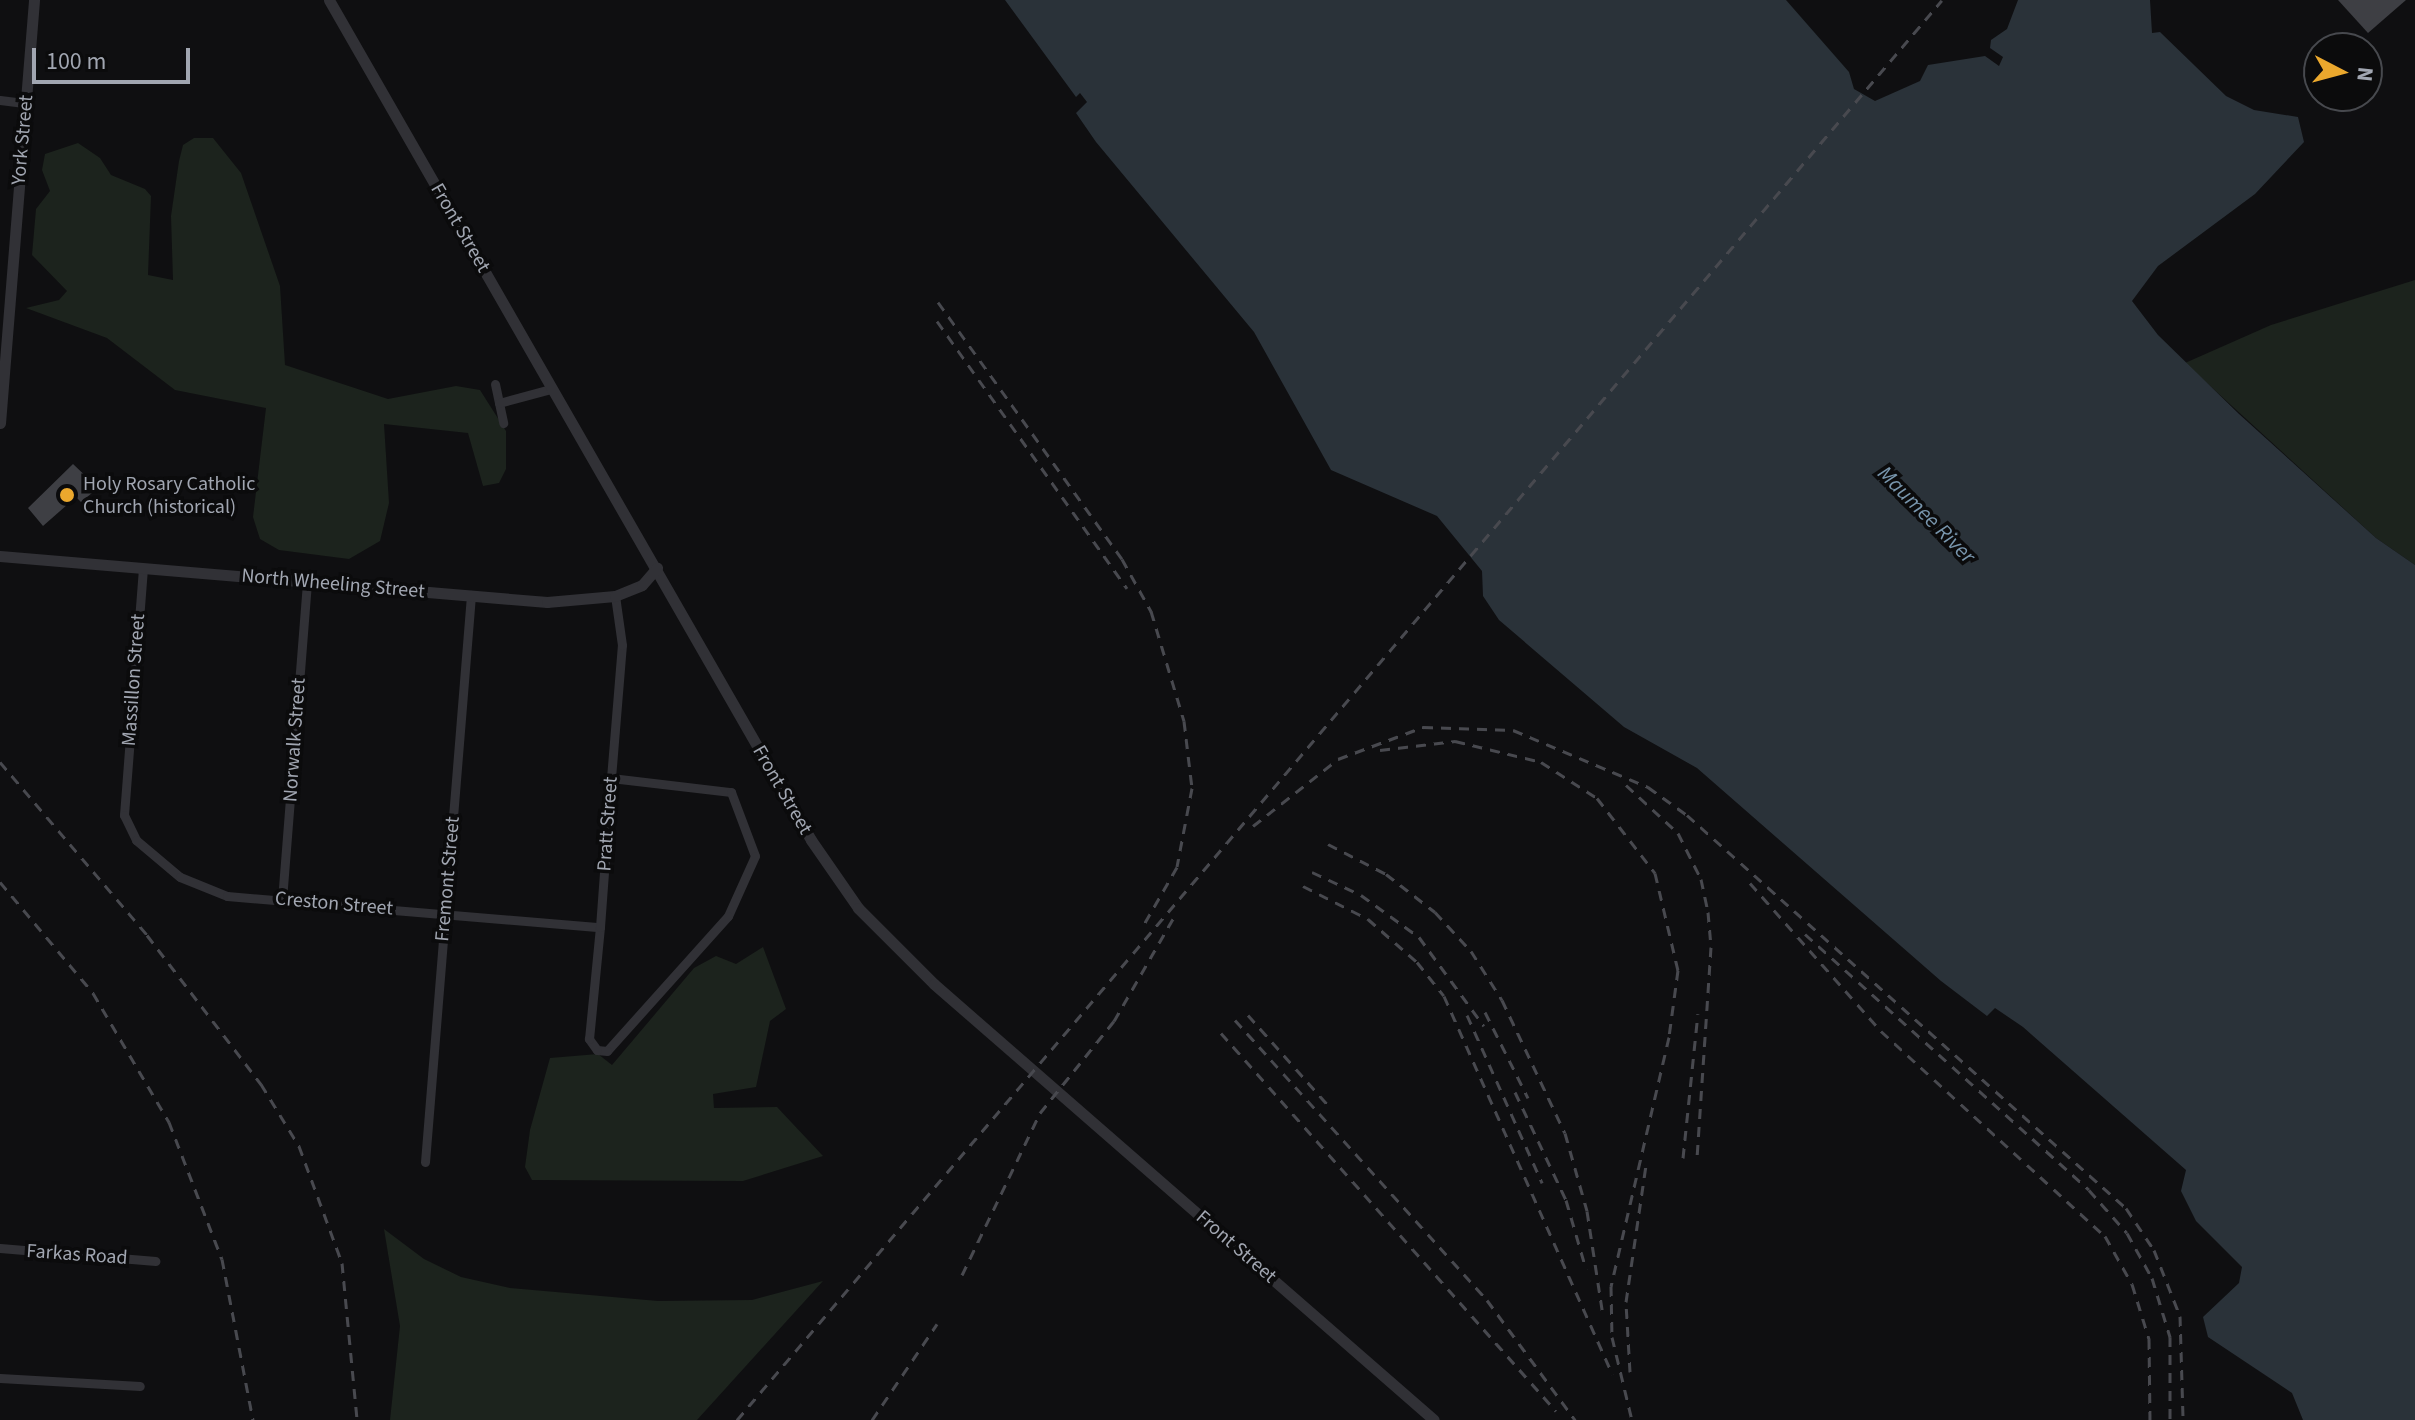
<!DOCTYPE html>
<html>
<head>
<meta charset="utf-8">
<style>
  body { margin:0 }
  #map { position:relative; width:2415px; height:1420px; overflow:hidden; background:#0f0f11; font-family:"Source Sans 3",sans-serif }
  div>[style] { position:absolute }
  .green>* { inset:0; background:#1c231d }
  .water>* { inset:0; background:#2a3239 }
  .building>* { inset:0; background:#3e3f44 }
  .minor>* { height:9px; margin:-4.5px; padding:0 4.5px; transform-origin:4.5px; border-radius:4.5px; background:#313136 }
  .tertiary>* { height:11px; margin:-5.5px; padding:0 5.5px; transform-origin:5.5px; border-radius:5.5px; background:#313136 }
  .rail>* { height:3px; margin-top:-1.5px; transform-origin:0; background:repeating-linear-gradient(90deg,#48494f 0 10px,transparent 0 18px) }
  .dots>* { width:22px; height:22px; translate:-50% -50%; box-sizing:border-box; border:4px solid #0b0b0c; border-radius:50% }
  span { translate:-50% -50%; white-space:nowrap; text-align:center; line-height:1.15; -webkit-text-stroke:7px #0b0b0c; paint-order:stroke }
  .street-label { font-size:20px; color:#a1a6b1 }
  .poi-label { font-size:20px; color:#a1a6b1 }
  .left { translate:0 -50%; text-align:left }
  .water-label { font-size:22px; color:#7895ac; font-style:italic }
  .north { position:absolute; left:2303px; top:32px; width:80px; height:80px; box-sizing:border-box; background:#0b0b0c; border:2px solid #47494e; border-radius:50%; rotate:96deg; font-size:22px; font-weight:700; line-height:32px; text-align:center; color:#a1a6b1 }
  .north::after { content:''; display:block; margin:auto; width:28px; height:36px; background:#eba82d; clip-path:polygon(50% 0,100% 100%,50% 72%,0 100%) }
  .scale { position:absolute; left:32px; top:48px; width:158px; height:36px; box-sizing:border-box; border:4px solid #a1a6b1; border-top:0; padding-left:10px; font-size:24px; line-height:28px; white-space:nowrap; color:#a1a6b1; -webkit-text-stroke:6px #0b0b0c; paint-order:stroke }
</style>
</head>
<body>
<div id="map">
  <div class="green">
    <div style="clip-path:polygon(194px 138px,213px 138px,241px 173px,280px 286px,285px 365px,388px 399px,456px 386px,480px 390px,506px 431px,506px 469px,499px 483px,483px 486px,468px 433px,384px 424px,389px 503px,380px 541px,349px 559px,279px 550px,260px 539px,253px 517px,266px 408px,175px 390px,107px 338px,26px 308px,59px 300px,67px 291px,32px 255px,36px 209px,50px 191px,42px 170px,45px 154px,78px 143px,100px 158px,111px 175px,145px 189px,151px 196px,148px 275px,173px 280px,171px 216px,179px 161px,183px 145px)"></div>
    <div style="clip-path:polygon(2415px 280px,2415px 565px,2376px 538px,2185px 363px,2271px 325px)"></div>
    <div style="clip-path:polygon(763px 947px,786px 1009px,770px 1021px,756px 1087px,713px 1094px,714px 1108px,777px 1107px,823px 1156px,743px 1181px,532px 1180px,525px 1167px,530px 1130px,550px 1058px,598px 1054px,612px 1065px,694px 968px,716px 956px,736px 964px)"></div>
    <div style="clip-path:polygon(384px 1229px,424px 1259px,461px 1277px,510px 1288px,658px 1301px,752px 1300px,823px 1281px,697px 1420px,390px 1420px,400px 1326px)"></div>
  </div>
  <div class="water">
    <div style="clip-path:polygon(1005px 0,1786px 0,1849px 72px,1854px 89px,1875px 101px,1920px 81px,1928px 65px,1985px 56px,1999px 66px,2003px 57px,1990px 48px,1991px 40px,2007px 29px,2018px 0,2150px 0,2152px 33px,2160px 32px,2226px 96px,2254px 110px,2298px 117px,2304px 142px,2255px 194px,2158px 266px,2132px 301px,2158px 335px,2239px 414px,2376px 538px,2415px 565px,2415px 1420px,2303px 1420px,2292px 1393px,2208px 1337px,2203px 1317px,2239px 1283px,2242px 1267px,2196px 1221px,2181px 1191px,2186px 1170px,2023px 1027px,1995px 1008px,1987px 1016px,1941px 981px,1697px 768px,1624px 727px,1499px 620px,1483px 596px,1482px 571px,1437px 516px,1331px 470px,1254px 332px,1096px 142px,1076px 113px,1087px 102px,1080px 93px,1076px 97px)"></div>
  </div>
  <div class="building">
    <div style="clip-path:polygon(2338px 0,2406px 0,2368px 33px)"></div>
    <div style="clip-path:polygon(73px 464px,93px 483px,92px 493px,81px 502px,76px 497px,43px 526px,28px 508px)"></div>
  </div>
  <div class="minor">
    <div style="left:0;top:100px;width:26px;rotate:7deg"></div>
    <div style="left:495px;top:384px;width:40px;rotate:78deg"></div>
    <div style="left:499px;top:403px;width:54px;rotate:-15.1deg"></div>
    <div style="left:143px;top:568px;width:248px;rotate:94.4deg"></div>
    <div style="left:124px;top:815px;width:28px;rotate:64deg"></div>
    <div style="left:136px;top:840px;width:57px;rotate:40.1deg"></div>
    <div style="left:180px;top:877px;width:51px;rotate:22deg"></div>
    <div style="left:227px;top:896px;width:374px;rotate:4.8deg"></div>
    <div style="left:611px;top:778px;width:121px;rotate:6.7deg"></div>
    <div style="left:731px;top:792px;width:68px;rotate:69.4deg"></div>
    <div style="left:755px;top:856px;width:66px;rotate:114.2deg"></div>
    <div style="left:728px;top:916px;width:181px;rotate:131.9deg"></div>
    <div style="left:607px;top:1051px;width:10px;rotate:-174deg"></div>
    <div style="left:597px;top:1050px;width:14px;rotate:-126deg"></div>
    <div style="left:589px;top:1039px;width:113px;rotate:-84.4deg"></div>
    <div style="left:600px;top:927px;width:149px;rotate:-85.8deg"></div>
    <div style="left:611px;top:778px;width:133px;rotate:-85.3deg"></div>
    <div style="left:622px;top:645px;width:49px;rotate:-98.1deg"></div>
    <div style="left:282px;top:900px;width:320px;rotate:-85.5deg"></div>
    <div style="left:425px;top:1162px;width:569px;rotate:-85.36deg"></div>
    <div style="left:0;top:1248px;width:156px;rotate:4.8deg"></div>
    <div style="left:0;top:1378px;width:140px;rotate:3.3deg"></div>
  </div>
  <div class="tertiary">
    <div style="left:329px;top:0;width:968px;rotate:60.15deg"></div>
    <div style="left:811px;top:840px;width:83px;rotate:55.3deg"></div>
    <div style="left:858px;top:908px;width:107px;rotate:45deg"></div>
    <div style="left:934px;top:984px;width:663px;rotate:41.09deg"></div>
    <div style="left:0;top:423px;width:424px;rotate:-85.4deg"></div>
    <div style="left:0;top:556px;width:549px;rotate:4.81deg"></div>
    <div style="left:547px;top:602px;width:68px;rotate:-5deg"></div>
    <div style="left:615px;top:596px;width:29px;rotate:-22deg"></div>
    <div style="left:642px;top:585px;width:23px;rotate:-49deg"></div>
  </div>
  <div class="rail">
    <div style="left:938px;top:302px;width:316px;rotate:54.4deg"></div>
    <div style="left:1122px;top:559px;width:60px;rotate:60.9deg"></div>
    <div style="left:1151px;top:611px;width:115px;rotate:73.3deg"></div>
    <div style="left:1184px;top:721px;width:67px;rotate:83.2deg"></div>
    <div style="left:1192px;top:788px;width:80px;rotate:100.8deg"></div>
    <div style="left:1177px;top:867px;width:68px;rotate:120deg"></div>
    <div style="left:937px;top:321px;width:328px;rotate:54.6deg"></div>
    <div style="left:1380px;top:750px;width:76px;rotate:-6.8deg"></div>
    <div style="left:1455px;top:741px;width:89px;rotate:13.7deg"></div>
    <div style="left:1541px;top:762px;width:67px;rotate:32.7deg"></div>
    <div style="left:1597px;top:798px;width:95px;rotate:52.3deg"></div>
    <div style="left:1655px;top:873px;width:100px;rotate:76.7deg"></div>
    <div style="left:1678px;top:970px;width:68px;rotate:97.7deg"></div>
    <div style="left:1669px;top:1037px;width:256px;rotate:103.1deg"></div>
    <div style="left:1611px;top:1286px;width:51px;rotate:88.9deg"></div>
    <div style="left:1612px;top:1337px;width:85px;rotate:76.5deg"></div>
    <div style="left:0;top:762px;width:227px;rotate:49.6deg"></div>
    <div style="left:147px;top:935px;width:188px;rotate:52.6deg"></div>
    <div style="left:261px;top:1084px;width:73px;rotate:58.5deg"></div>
    <div style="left:299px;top:1146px;width:125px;rotate:69.8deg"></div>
    <div style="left:342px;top:1263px;width:158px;rotate:84.5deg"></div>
    <div style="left:1626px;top:785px;width:71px;rotate:42.7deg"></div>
    <div style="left:1678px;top:833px;width:51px;rotate:63.4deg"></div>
    <div style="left:1701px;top:879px;width:34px;rotate:78deg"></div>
    <div style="left:1708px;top:912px;width:35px;rotate:85deg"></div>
    <div style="left:1711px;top:947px;width:212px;rotate:93.8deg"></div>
    <div style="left:1253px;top:826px;width:108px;rotate:-38.2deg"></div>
    <div style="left:1338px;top:759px;width:91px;rotate:-20.6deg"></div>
    <div style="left:1423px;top:727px;width:90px;rotate:1.9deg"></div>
    <div style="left:1513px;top:730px;width:147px;rotate:22.9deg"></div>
    <div style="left:1648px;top:787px;width:48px;rotate:35.7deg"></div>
    <div style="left:1687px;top:815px;width:589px;rotate:41.84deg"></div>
    <div style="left:2126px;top:1208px;width:50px;rotate:56.3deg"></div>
    <div style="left:2154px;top:1250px;width:71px;rotate:68.5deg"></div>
    <div style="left:2180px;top:1316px;width:104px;rotate:88.3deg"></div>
    <div style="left:1328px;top:844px;width:65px;rotate:27.3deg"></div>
    <div style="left:1386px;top:874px;width:62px;rotate:37.8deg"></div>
    <div style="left:1435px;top:912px;width:53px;rotate:47.3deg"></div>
    <div style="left:1471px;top:951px;width:58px;rotate:57.7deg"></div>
    <div style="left:1502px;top:1000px;width:147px;rotate:64.7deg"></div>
    <div style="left:1565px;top:1133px;width:81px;rotate:74.2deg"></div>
    <div style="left:1587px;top:1211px;width:105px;rotate:81.3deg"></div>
    <div style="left:1312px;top:872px;width:54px;rotate:25.1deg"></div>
    <div style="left:1361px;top:895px;width:72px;rotate:35.9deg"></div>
    <div style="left:1419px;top:937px;width:110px;rotate:53.9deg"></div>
    <div style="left:0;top:882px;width:145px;rotate:50deg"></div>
    <div style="left:93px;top:993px;width:150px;rotate:59.5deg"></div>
    <div style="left:169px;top:1122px;width:147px;rotate:68.9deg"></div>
    <div style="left:222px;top:1259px;width:164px;rotate:79.1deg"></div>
    <div style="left:1750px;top:883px;width:198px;rotate:48.5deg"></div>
    <div style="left:1881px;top:1031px;width:304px;rotate:42.5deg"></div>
    <div style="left:2105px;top:1236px;width:55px;rotate:60.6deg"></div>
    <div style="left:2132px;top:1284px;width:58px;rotate:72.8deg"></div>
    <div style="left:2149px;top:1339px;width:81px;rotate:89.3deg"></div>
    <div style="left:1303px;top:886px;width:73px;rotate:26.9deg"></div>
    <div style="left:1368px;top:919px;width:65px;rotate:41.3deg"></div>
    <div style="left:1417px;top:962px;width:43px;rotate:51.5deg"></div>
    <div style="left:1444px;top:996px;width:414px;rotate:66deg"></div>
    <div style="left:1805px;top:934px;width:382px;rotate:42deg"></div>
    <div style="left:2089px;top:1190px;width:57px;rotate:48.5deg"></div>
    <div style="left:2127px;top:1233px;width:51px;rotate:60.9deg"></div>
    <div style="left:2152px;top:1278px;width:62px;rotate:73deg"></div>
    <div style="left:2170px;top:1337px;width:83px;rotate:90deg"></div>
    <div style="left:1485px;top:1012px;width:96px;rotate:63.4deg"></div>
    <div style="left:1248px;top:1015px;width:119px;rotate:48.4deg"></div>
    <div style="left:1467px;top:1015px;width:184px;rotate:65.9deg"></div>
    <div style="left:1235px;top:1020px;width:377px;rotate:48deg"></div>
    <div style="left:1487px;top:1300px;width:149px;rotate:53.7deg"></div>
    <div style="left:1221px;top:1033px;width:505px;rotate:48.45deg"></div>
    <div style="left:1515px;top:1092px;width:119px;rotate:64.7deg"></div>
    <div style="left:1566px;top:1200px;width:72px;rotate:73.8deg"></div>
    <div style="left:1683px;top:1158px;width:145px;rotate:-84.1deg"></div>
    <div style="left:962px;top:1275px;width:180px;rotate:-64.3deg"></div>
    <div style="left:1040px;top:1113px;width:118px;rotate:-51.2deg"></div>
    <div style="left:1114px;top:1021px;width:118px;rotate:-60deg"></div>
    <div style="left:1630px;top:1372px;width:70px;rotate:-93.3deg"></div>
    <div style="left:1626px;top:1302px;width:138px;rotate:-81.7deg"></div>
    <div style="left:737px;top:1420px;width:1862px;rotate:-49.68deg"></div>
    <div style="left:872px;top:1420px;width:116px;rotate:-55.9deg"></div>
  </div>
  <div class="dots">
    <div style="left:67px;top:495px;background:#eba82d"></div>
  </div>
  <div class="street-label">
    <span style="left:23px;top:140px;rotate:-85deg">York Street</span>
    <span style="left:460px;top:228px;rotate:60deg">Front Street</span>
    <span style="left:333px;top:584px;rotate:5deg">North Wheeling Street</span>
    <span style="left:134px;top:680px;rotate:-86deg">Massillon Street</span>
    <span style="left:295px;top:740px;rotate:-86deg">Norwalk Street</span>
    <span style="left:782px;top:790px;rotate:60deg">Front Street</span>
    <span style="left:608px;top:824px;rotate:-86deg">Pratt Street</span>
    <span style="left:448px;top:879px;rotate:-85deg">Fremont Street</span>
    <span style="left:334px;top:904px;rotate:5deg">Creston Street</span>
    <span style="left:1236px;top:1247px;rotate:41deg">Front Street</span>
    <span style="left:77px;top:1255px;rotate:4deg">Farkas Road</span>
  </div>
  <div class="poi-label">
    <span class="left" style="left:83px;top:496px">Holy Rosary Catholic<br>Church (historical)</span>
  </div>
  <div class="water-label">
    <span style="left:1926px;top:515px;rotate:45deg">Maumee River</span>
  </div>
  <div class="north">N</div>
  <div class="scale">100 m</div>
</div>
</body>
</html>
